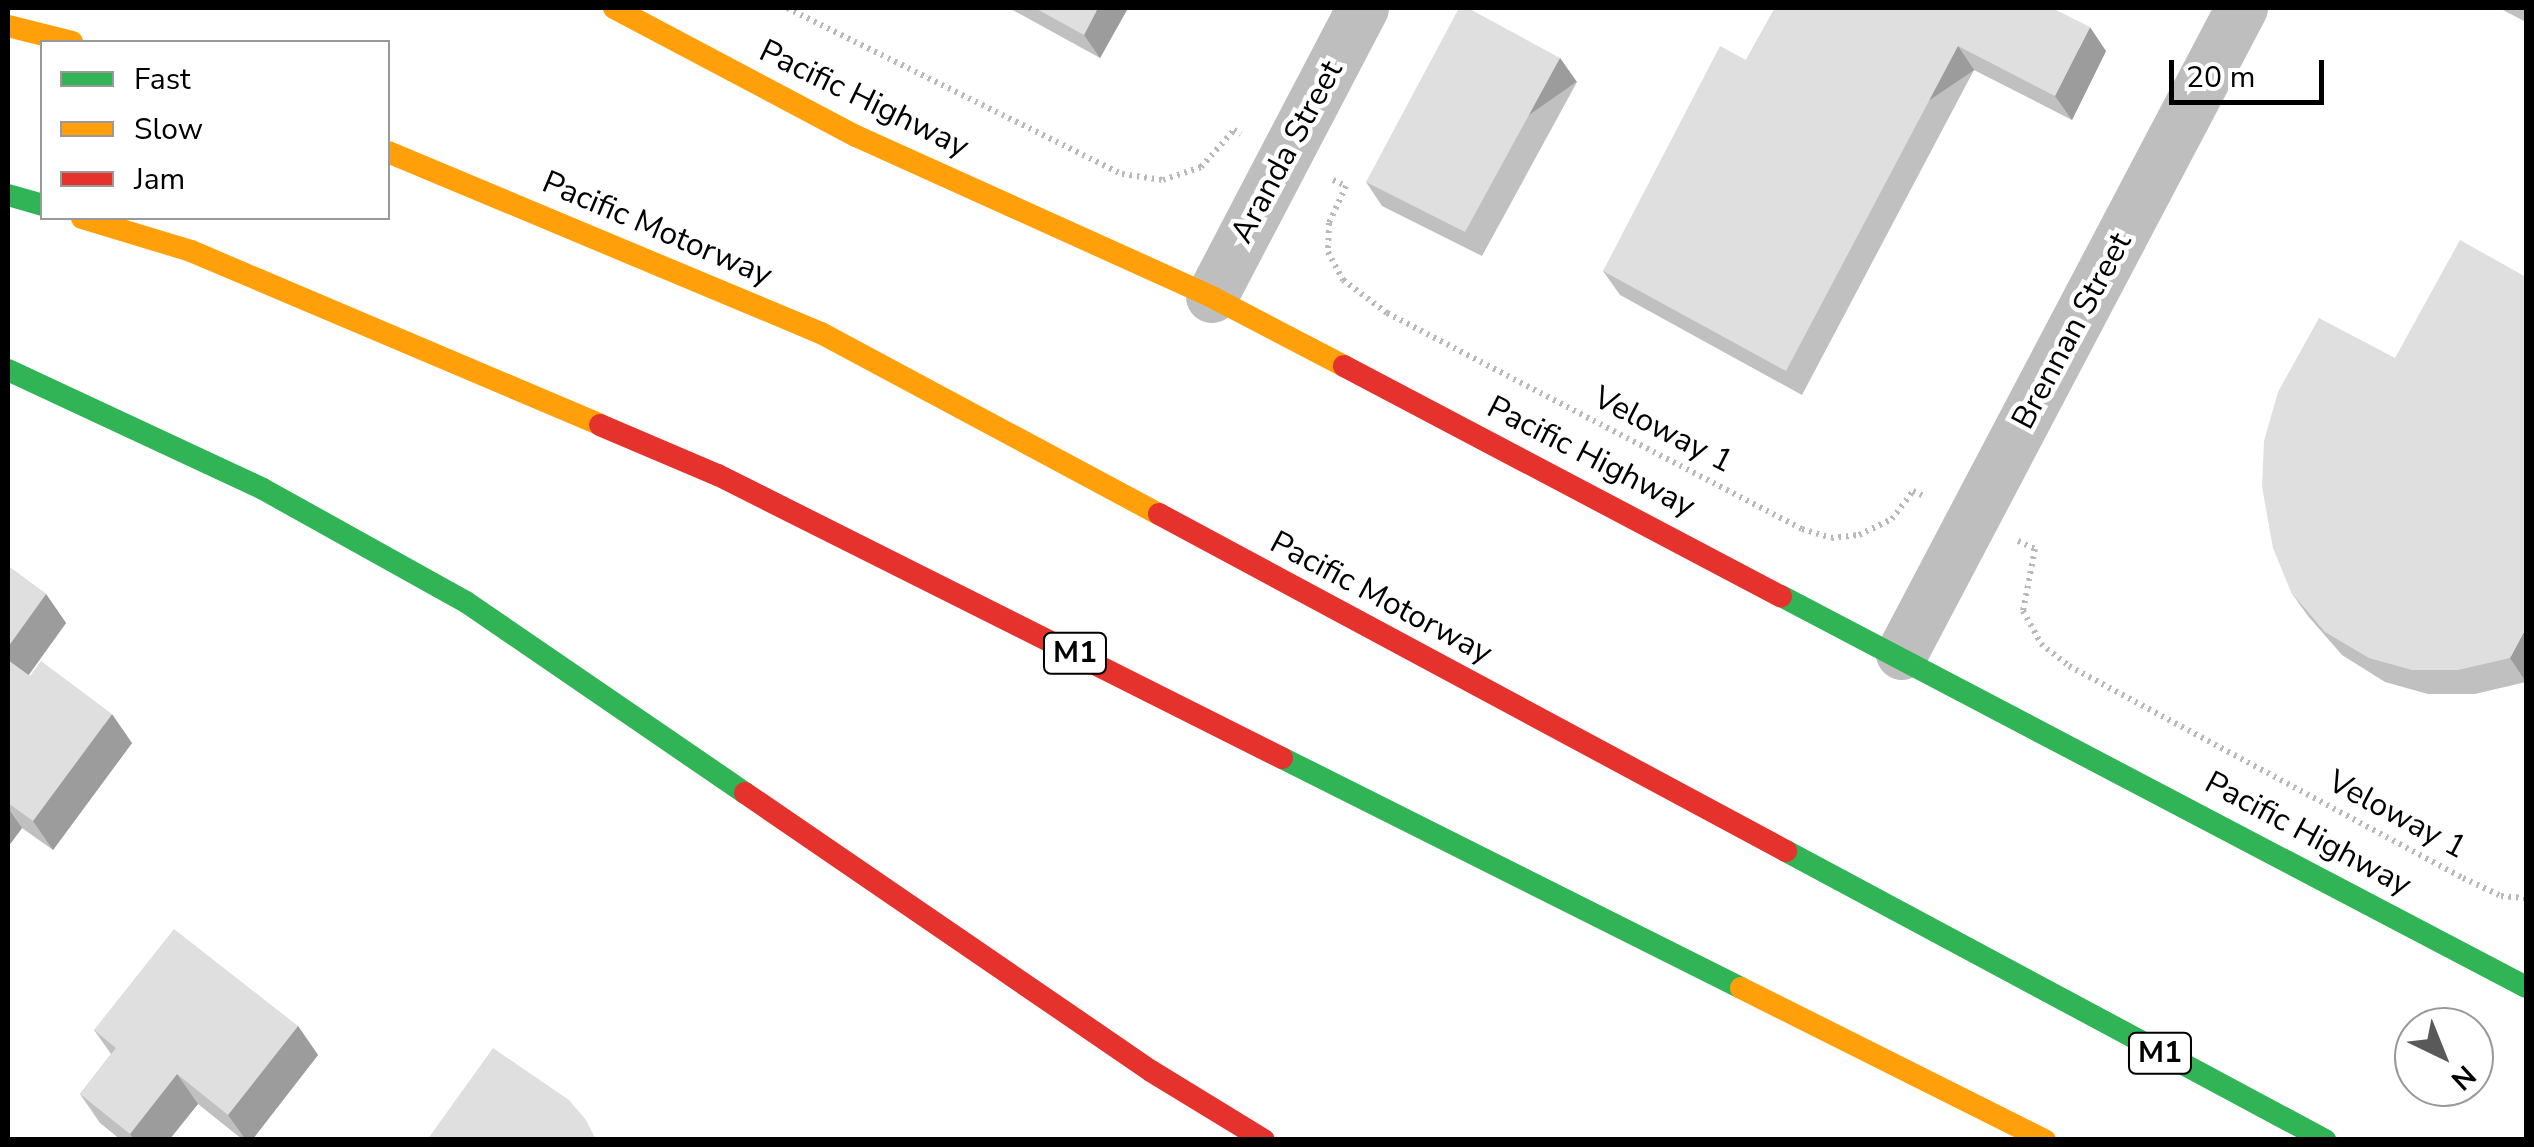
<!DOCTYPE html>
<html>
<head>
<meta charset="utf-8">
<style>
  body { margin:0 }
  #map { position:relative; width:2534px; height:1147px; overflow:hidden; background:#fff; font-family:"Nunito Sans",sans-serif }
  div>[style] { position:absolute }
  .path>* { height:6px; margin-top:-3px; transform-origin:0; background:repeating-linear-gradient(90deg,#b9b9b9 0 2.5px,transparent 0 7.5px) }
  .street>* { height:52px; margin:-26px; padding:0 26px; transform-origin:26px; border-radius:26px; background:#bebebe }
  .fast>* { height:22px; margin:-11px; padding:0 11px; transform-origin:11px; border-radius:11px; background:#30b455 }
  .slow>* { height:22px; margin:-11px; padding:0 11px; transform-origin:11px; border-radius:11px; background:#ff9f0a }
  .jam>* { height:22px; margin:-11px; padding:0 11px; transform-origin:11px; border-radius:11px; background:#e5322d }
  .wall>* { inset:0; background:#c0c0c0 }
  .shaded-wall>* { inset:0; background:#9c9c9c; transform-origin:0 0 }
  .building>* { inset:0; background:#dfdfdf }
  span { translate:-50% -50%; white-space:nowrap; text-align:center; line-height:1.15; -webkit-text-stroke:9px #fff; paint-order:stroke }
  .shield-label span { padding:2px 8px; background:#fff; border:2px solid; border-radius:8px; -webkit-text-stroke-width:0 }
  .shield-label { font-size:30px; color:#000; font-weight:700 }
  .street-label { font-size:32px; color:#000 }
  .frame { position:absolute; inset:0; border:10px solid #000; pointer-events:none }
  .legend { position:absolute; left:40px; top:40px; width:350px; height:180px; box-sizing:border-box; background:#fff; border:2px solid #999; margin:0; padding:12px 18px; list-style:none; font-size:30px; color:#000 }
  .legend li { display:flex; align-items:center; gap:20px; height:50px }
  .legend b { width:50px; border:2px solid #999 }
  .north { position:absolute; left:2394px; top:1007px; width:100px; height:100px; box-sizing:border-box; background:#fff; border:2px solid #999; border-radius:50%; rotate:137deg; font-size:28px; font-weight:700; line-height:40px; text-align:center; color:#000 }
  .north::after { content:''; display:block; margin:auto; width:35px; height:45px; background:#595959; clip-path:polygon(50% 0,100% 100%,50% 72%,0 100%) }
  .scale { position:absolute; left:2169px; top:60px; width:155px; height:45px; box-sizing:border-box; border:5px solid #000; border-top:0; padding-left:12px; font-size:30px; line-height:35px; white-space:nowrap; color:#000; -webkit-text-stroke:8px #fff; paint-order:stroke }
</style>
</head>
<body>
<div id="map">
  <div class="path">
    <div style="left:787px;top:8px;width:374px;rotate:26.4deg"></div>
    <div style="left:1122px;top:174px;width:41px;rotate:8.3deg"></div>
    <div style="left:1163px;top:180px;width:40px;rotate:-18.9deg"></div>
    <div style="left:1201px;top:167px;width:50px;rotate:-48.3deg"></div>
    <div style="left:1234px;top:130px;width:8px;rotate:30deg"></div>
    <div style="left:1333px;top:180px;width:14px;rotate:25deg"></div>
    <div style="left:1346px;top:186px;width:41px;rotate:114.7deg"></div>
    <div style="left:1329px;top:223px;width:29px;rotate:92deg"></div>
    <div style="left:1328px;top:252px;width:32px;rotate:62deg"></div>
    <div style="left:1343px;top:280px;width:55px;rotate:36.9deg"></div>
    <div style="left:1387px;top:313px;width:468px;rotate:27.5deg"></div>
    <div style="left:1802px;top:529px;width:30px;rotate:17deg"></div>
    <div style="left:1831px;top:538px;width:28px;rotate:-6deg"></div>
    <div style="left:1859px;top:535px;width:37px;rotate:-26deg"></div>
    <div style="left:1892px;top:519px;width:35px;rotate:-53deg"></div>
    <div style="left:1913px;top:491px;width:14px;rotate:25deg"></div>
    <div style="left:2018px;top:541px;width:19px;rotate:25deg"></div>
    <div style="left:2035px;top:549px;width:63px;rotate:101deg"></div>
    <div style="left:2023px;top:611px;width:38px;rotate:61deg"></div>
    <div style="left:2041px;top:644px;width:36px;rotate:38deg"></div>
    <div style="left:2069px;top:666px;width:447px;rotate:28.3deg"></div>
    <div style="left:2463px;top:878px;width:42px;rotate:25.3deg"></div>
    <div style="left:2501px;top:896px;width:25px;rotate:5deg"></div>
  </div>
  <div class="street">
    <div style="left:1212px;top:297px;width:326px;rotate:-62.4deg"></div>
    <div style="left:1902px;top:654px;width:730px;rotate:-62.24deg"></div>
  </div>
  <div class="fast">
    <div style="left:8px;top:195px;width:35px;rotate:16deg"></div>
    <div style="left:8px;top:370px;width:281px;rotate:25deg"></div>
    <div style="left:263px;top:489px;width:232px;rotate:29.1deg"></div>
    <div style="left:466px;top:602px;width:338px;rotate:34.4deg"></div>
    <div style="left:1781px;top:596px;width:841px;rotate:27.69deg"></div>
    <div style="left:1282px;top:758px;width:513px;rotate:26.61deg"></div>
    <div style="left:1786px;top:851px;width:612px;rotate:28.2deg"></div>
  </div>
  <div class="slow">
    <div style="left:614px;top:8px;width:274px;rotate:27.9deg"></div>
    <div style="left:856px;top:136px;width:391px;rotate:24.3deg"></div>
    <div style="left:1212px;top:297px;width:149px;rotate:27.6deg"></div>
    <div style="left:8px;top:26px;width:66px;rotate:14deg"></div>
    <div style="left:388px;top:152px;width:469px;rotate:22.7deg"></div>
    <div style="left:821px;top:333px;width:383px;rotate:28.2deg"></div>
    <div style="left:82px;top:218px;width:114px;rotate:16.8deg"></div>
    <div style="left:191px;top:251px;width:444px;rotate:23deg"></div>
    <div style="left:1741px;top:988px;width:340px;rotate:26.6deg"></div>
  </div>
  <div class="jam">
    <div style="left:1344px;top:366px;width:494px;rotate:27.8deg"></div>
    <div style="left:600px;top:425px;width:128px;rotate:23deg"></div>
    <div style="left:718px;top:475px;width:631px;rotate:26.65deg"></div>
    <div style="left:1159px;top:514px;width:712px;rotate:28.26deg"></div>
    <div style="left:745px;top:793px;width:492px;rotate:34.4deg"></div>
    <div style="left:1151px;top:1071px;width:132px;rotate:31.4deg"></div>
  </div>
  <div class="wall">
    <div style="clip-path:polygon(1009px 8px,1128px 8px,1100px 58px)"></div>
    <div style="clip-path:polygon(1775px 8px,2106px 51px,2072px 120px,1974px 70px,1802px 395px,1620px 295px,1603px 271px,1746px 60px)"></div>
    <div style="clip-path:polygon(2499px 8px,2526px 8px,2526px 22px)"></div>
    <div style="clip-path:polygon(1560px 58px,1577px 82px,1482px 256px,1382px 206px,1366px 182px)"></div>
    <div style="clip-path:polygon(2319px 318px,2526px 682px,2475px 694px,2428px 694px,2385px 682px,2342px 655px,2308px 616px,2291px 592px)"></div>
    <div style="clip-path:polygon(8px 566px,46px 594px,66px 623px,28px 675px,132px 743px,53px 850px,22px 828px,8px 847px)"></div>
    <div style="clip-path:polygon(298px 1026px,318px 1055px,252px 1140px,243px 1140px,198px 1104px,169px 1140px,121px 1140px,100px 1123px,80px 1094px,111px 1054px,94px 1030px)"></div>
  </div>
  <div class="shaded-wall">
    <div style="clip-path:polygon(1098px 8px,1128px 8px,1100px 58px,1084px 35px)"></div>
    <div style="clip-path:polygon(2090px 27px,2106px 51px,2072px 120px,2055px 96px)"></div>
    <div style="left:1958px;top:46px;width:29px;height:368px;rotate:56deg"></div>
    <div style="left:1560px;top:58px;width:29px;height:198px;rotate:55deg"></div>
    <div style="clip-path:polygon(46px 594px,66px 623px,8px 704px,8px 647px)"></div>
    <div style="clip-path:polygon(2526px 628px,2526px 682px,2510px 658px)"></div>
    <div style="clip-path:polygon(112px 714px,132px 743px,53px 850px,33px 821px)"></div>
    <div style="clip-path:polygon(8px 808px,22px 828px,8px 847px)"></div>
    <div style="clip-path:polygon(298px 1026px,318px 1055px,252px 1140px,246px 1140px,228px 1115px)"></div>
    <div style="clip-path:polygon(177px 1074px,198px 1104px,169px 1140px,134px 1140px,130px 1134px)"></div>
  </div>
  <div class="building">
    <div style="clip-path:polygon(1035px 8px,1098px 8px,1084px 35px)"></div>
    <div style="clip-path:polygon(1459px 8px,1468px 8px,1560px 58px,1465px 232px,1366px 182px)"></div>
    <div style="clip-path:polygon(1775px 8px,2052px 8px,2090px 27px,2055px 96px,1958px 46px,1786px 371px,1603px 271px,1720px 46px,1746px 60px)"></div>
    <div style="clip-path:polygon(2460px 240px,2526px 277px,2526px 628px,2510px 658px,2458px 670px,2412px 670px,2369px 658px,2325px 632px,2291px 592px,2273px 548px,2262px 487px,2264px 441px,2278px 392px,2319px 318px,2395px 358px)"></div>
    <div style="clip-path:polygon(8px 566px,46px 594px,8px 647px)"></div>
    <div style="clip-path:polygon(8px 660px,30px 676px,41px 661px,112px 714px,33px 821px,8px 803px)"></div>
    <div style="clip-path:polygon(174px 929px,298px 1026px,228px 1115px,177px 1074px,130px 1134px,80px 1094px,116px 1048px,94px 1030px)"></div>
    <div style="clip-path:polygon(493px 1048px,569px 1100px,586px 1120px,596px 1140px,427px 1140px)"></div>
  </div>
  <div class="shield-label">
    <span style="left:1075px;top:653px">M1</span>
    <span style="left:2160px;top:1053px">M1</span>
  </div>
  <div class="street-label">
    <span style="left:864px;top:99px;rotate:26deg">Pacific Highway</span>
    <span style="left:1287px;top:152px;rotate:-62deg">Aranda Street</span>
    <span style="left:657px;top:229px;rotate:23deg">Pacific Motorway</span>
    <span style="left:2072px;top:331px;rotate:-62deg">Brennan Street</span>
    <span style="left:1663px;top:430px;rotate:27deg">Veloway 1</span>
    <span style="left:1591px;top:457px;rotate:27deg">Pacific Highway</span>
    <span style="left:1381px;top:598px;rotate:28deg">Pacific Motorway</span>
    <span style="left:2397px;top:815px;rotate:28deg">Veloway 1</span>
    <span style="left:2308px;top:834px;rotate:28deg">Pacific Highway</span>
  </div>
  <div class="frame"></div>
  <ul class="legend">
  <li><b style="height:12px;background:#30b455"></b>Fast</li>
  <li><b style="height:12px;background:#ff9f0a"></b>Slow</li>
  <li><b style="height:12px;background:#e5322d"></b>Jam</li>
  </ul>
  <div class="north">N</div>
  <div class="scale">20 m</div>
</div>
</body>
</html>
